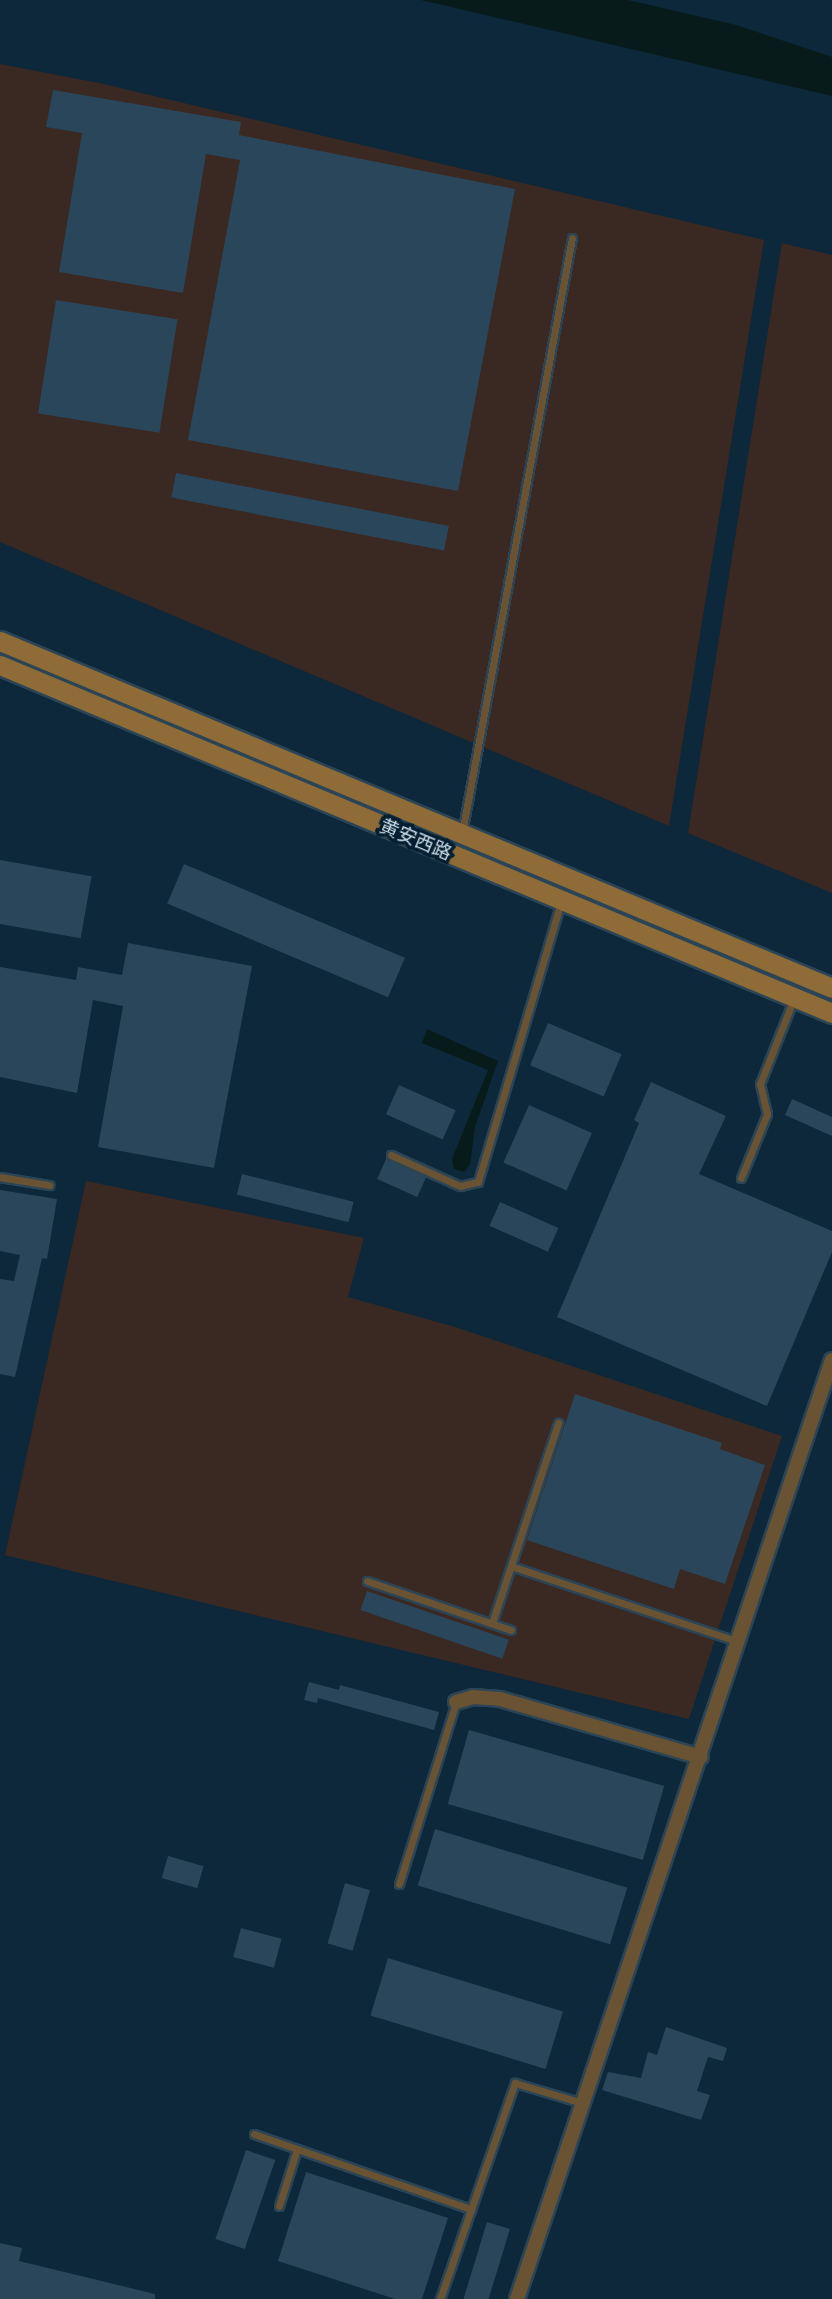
<!DOCTYPE html>
<html>
<head>
<meta charset="utf-8">
<style>
  body { margin:0 }
  #map { position:relative; width:832px; height:2299px; overflow:hidden; background:#0c283a; font-family:Barlow,"Noto Sans SC",sans-serif }
  div>[style] { position:absolute }
  .industrial>* { inset:0; background:#3a2822 }
  .water>* { inset:0; background:#081b1b }
  .building>* { inset:0; background:#2a465a; transform-origin:0 0 }
  .roads { filter:drop-shadow(2px 0 #2b4556) drop-shadow(-2px 0 #2b4556) drop-shadow(0 2px #2b4556) drop-shadow(0 -2px #2b4556) }
  .lane>* { height:7px; margin:-3.5px; padding:0 3.5px; transform-origin:3.5px; border-radius:3.5px; background:#695333 }
  .street>* { height:14px; margin:-7px; padding:0 7px; transform-origin:7px; border-radius:7px; background:#695333 }
  .secondary>* { height:19px; margin:-9.5px; padding:0 9.5px; transform-origin:9.5px; border-radius:9.5px; background:#8f6c37 }
  span { translate:-50% -50%; white-space:nowrap; text-align:center; line-height:1.15; -webkit-text-stroke:7px #021e30; paint-order:stroke }
  .street-label { font-size:19px; color:#cddde9 }
</style>
</head>
<body>
<div id="map">
  <div class="industrial">
    <div style="clip-path:polygon(0 64px,99px 83px,764px 240px,669px 826px,0 542px)"></div>
    <div style="clip-path:polygon(782px 243px,832px 255px,832px 893px,688px 833px)"></div>
    <div style="clip-path:polygon(86px 1181px,364px 1238px,348px 1297px,455px 1327px,782px 1436px,689px 1719px,5px 1555px)"></div>
  </div>
  <div class="water">
    <div style="clip-path:polygon(421px 0,628px 0,736px 25px,832px 57px,832px 96px)"></div>
    <div style="clip-path:polygon(427px 1029px,498px 1061px,475px 1127px,470px 1165px,464px 1172px,454px 1169px,452px 1159px,488px 1070px,422px 1043px)"></div>
  </div>
  <div class="building">
    <div style="clip-path:polygon(53px 90px,241px 122px,239px 135px,515px 189px,458px 491px,188px 440px,240px 160px,206px 154px,183px 293px,59px 272px,82px 133px,46px 127px)"></div>
    <div style="left:56px;top:300px;width:123px;height:115px;rotate:9deg"></div>
    <div style="left:176px;top:473px;width:278px;height:25px;rotate:11deg"></div>
    <div style="left:0;top:860px;width:93px;height:63px;rotate:10deg"></div>
    <div style="left:184px;top:864px;width:240px;height:43px;rotate:23deg"></div>
    <div style="clip-path:polygon(128px 943px,252px 966px,214px 1168px,98px 1147px,123px 1006px,93px 1000px,77px 1093px,0 1077px,0 967px,76px 980px,78px 967px,122px 975px)"></div>
    <div style="left:548px;top:1023px;width:80px;height:46px;rotate:23deg"></div>
    <div style="clip-path:polygon(651px 1082px,726px 1116px,699px 1174px,832px 1231px,832px 1252px,767px 1406px,557px 1317px,639px 1123px,634px 1120px)"></div>
    <div style="left:399px;top:1085px;width:62px;height:32px;rotate:24deg"></div>
    <div style="clip-path:polygon(792px 1099px,832px 1117px,832px 1136px,785px 1115px)"></div>
    <div style="left:529px;top:1105px;width:69px;height:63px;rotate:24deg"></div>
    <div style="left:386px;top:1159px;width:44px;height:22px;rotate:24deg"></div>
    <div style="left:242px;top:1174px;width:115px;height:21px;rotate:14deg"></div>
    <div style="clip-path:polygon(0 1190px,57px 1199px,47px 1259px,42px 1258px,15px 1377px,0 1374px,0 1279px,14px 1281px,20px 1255px,0 1251px)"></div>
    <div style="left:500px;top:1202px;width:64px;height:26px;rotate:24deg"></div>
    <div style="clip-path:polygon(575px 1394px,722px 1443px,720px 1449px,765px 1465px,725px 1584px,680px 1569px,674px 1589px,527px 1540px)"></div>
    <div style="left:367px;top:1591px;width:150px;height:20px;rotate:19deg"></div>
    <div style="clip-path:polygon(309px 1682px,339px 1690px,340px 1685px,439px 1712px,434px 1730px,318px 1698px,317px 1703px,304px 1700px)"></div>
    <div style="left:469px;top:1730px;width:203px;height:77px;rotate:16deg"></div>
    <div style="left:435px;top:1829px;width:201px;height:59px;rotate:17deg"></div>
    <div style="left:168px;top:1856px;width:37px;height:23px;rotate:16deg"></div>
    <div style="left:345px;top:1883px;width:26px;height:63px;rotate:16deg"></div>
    <div style="left:241px;top:1928px;width:42px;height:30px;rotate:15deg"></div>
    <div style="left:388px;top:1958px;width:183px;height:60px;rotate:17deg"></div>
    <div style="clip-path:polygon(666px 2027px,727px 2048px,723px 2061px,708px 2057px,697px 2091px,710px 2095px,701px 2120px,602px 2090px,608px 2072px,641px 2078px,648px 2052px,657px 2055px)"></div>
    <div style="left:246px;top:2150px;width:31px;height:94px;rotate:19deg"></div>
    <div style="clip-path:polygon(306px 2172px,448px 2218px,422px 2299px,395px 2299px,278px 2261px)"></div>
    <div style="left:487px;top:2222px;width:24px;height:81px;rotate:17deg"></div>
    <div style="clip-path:polygon(0 2243px,22px 2248px,19px 2261px,155px 2294px,155px 2299px,0 2299px)"></div>
  </div>
  <div class="roads">
    <div class="lane">
      <div style="left:462px;top:833px;width:605px;rotate:-79.53deg"></div>
      <div style="left:391px;top:1155px;width:76px;rotate:24.2deg"></div>
      <div style="left:460px;top:1186px;width:18px;rotate:-13deg"></div>
      <div style="left:478px;top:1182px;width:292px;rotate:-73.5deg"></div>
      <div style="left:0;top:1177px;width:50px;rotate:9.3deg"></div>
      <div style="left:741px;top:1178px;width:69px;rotate:-67.9deg"></div>
      <div style="left:767px;top:1114px;width:31px;rotate:-103deg"></div>
      <div style="left:760px;top:1084px;width:92px;rotate:-68.4deg"></div>
      <div style="left:511px;top:1566px;width:240px;rotate:18.4deg"></div>
      <div style="left:367px;top:1581px;width:152px;rotate:18.8deg"></div>
      <div style="left:492px;top:1623px;width:211px;rotate:-71.7deg"></div>
      <div style="left:399px;top:1884px;width:191px;rotate:-72.6deg"></div>
      <div style="left:254px;top:2134px;width:230px;rotate:19.1deg"></div>
      <div style="left:279px;top:2206px;width:60px;rotate:-72.5deg"></div>
      <div style="left:440px;top:2299px;width:229px;rotate:-70.9deg"></div>
      <div style="left:515px;top:2083px;width:71px;rotate:16.4deg"></div>
    </div>
    <div class="street">
      <div style="left:456px;top:1702px;width:18px;rotate:-16deg"></div>
      <div style="left:473px;top:1697px;width:27px;rotate:4deg"></div>
      <div style="left:500px;top:1699px;width:209px;rotate:16.1deg"></div>
      <div style="left:517px;top:2299px;width:990px;rotate:-71.46deg"></div>
    </div>
    <div class="secondary">
      <div style="left:0;top:641px;width:901px;rotate:22.64deg"></div>
      <div style="left:0;top:665px;width:902px;rotate:22.7deg"></div>
    </div>
  </div>
  <div class="street-label">
    <span style="left:416px;top:839px;rotate:23deg">黄安西路</span>
  </div>
</div>
</body>
</html>
